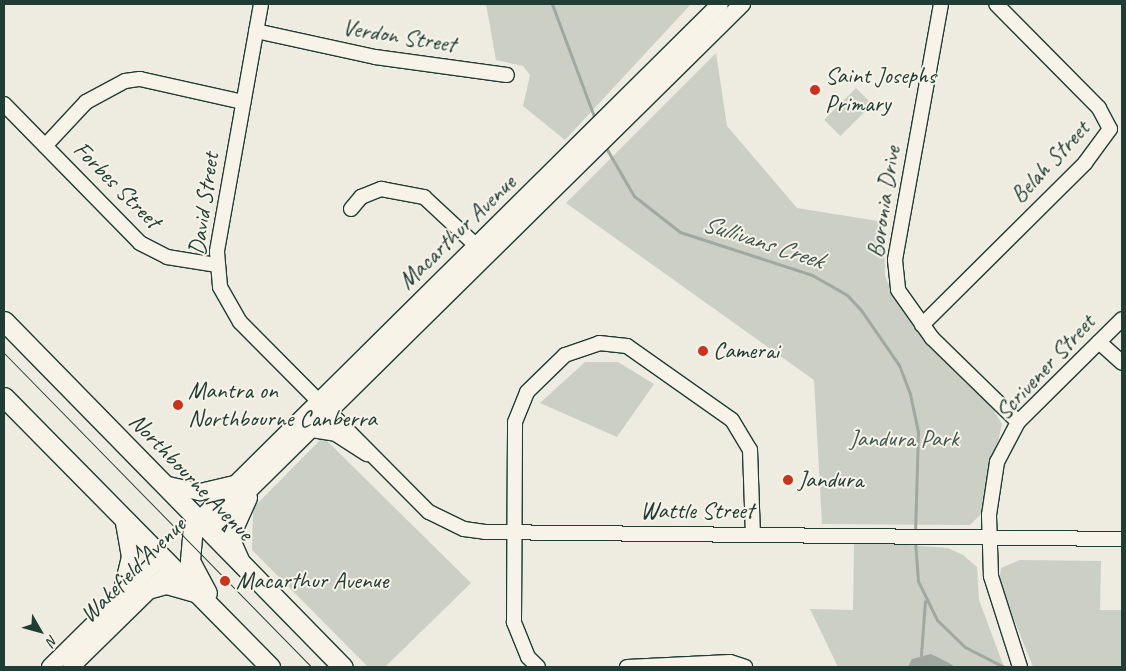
<!DOCTYPE html>
<html>
<head>
<meta charset="utf-8">
<style>
  body { margin:0 }
  #map { position:relative; width:1126px; height:671px; overflow:hidden; background:#eeece1; font-family:Caveat,sans-serif }
  div>[style] { position:absolute }
  .green>* { inset:0; background:#cccfc4; transform-origin:0 0 }
  .water>* { inset:0; background:#9fa99f }
  .stream>* { height:3px; margin:-1.5px; padding:0 1.5px; transform-origin:1.5px; border-radius:1.5px; background:#9fa99f }
  .roads { filter:drop-shadow(1px 0 #1f3d34) drop-shadow(-1px 0 #1f3d34) drop-shadow(0 1px #1f3d34) drop-shadow(0 -1px #1f3d34) }
  .minor>* { height:14px; margin:-7px; padding:0 7px; transform-origin:7px; border-radius:7px; background:#f7f3e8 }
  .major>* { height:16px; margin:-8px; padding:0 8px; transform-origin:8px; border-radius:8px; background:#f7f3e8 }
  .highway>* { height:19px; margin:-9.5px; padding:0 9.5px; transform-origin:9.5px; border-radius:9.5px; background:#f7f3e8 }
  .tram>* { height:1px; margin:-0.5px; padding:0 0.5px; transform-origin:0.5px; border-radius:0.5px; background:#1f3d34 }
  .dots>* { width:14px; height:14px; translate:-50% -50%; box-sizing:border-box; border:2px solid #f7f3e8; border-radius:50% }
  span { translate:-50% -50%; white-space:nowrap; text-align:center; line-height:1.15; -webkit-text-stroke:4px #f7f3e8; paint-order:stroke }
  .street-label { font-size:24px; color:#1f3d34 }
  .poi-label { font-size:24px; color:#1f3d34 }
  .left { translate:0 -50%; text-align:left }
  .park-label { font-size:24px; color:#425a51 }
  .water-label { font-size:25px; color:#3f584f; font-style:italic }
  .frame { position:absolute; inset:0; border:5px solid #1f3d34; pointer-events:none }
  .north { position:absolute; left:15px; top:606px; width:50px; height:50px; -webkit-text-stroke:4px #f7f3e8; paint-order:stroke; rotate:128deg; font-size:14px; font-weight:700; line-height:20px; text-align:center; color:#1f3d34 }
  .north::after { content:''; display:block; margin:auto; width:18px; height:22px; background:#1f3d34; clip-path:polygon(50% 0,100% 100%,50% 72%,0 100%) }
</style>
</head>
<body>
<div id="map">
  <div class="green">
    <div style="clip-path:polygon(486px 4px,691px 4px,565px 140px,523px 106px,530px 75px,523px 66px,496px 60px)"></div>
    <div style="clip-path:polygon(716px 53px,727px 126px,797px 208px,884px 222px,885px 276px,891px 290px,913px 324px,993px 409px,1002px 424px,982px 513px,970px 525px,822px 524px,814px 380px,566px 203px)"></div>
    <div style="left:856px;top:88px;width:23px;height:45px;rotate:45deg"></div>
    <div style="clip-path:polygon(585px 362px,618px 362px,654px 384px,617px 437px,540px 403px)"></div>
    <div style="clip-path:polygon(323px 437px,471px 583px,385px 667px,368px 667px,252px 550px,253px 508px)"></div>
    <div style="clip-path:polygon(854px 541px,948px 548px,963px 555px,977px 567px,979px 600px,1004px 667px,838px 667px,810px 609px,853px 610px)"></div>
    <div style="clip-path:polygon(1020px 560px,1101px 561px,1100px 610px,1122px 610px,1122px 667px,1033px 667px,999px 582px,1001px 568px)"></div>
  </div>
  <div class="water">
    <div style="clip-path:polygon(931px 654px,949px 663px,955px 667px,908px 667px,912px 659px)"></div>
  </div>
  <div class="stream">
    <div style="left:552px;top:4px;width:123px;rotate:69.5deg"></div>
    <div style="left:605px;top:146px;width:58px;rotate:59.9deg"></div>
    <div style="left:634px;top:196px;width:58px;rotate:38deg"></div>
    <div style="left:680px;top:232px;width:139px;rotate:18deg"></div>
    <div style="left:812px;top:275px;width:40px;rotate:29.7deg"></div>
    <div style="left:847px;top:295px;width:21px;rotate:47deg"></div>
    <div style="left:861px;top:310px;width:67px;rotate:55.4deg"></div>
    <div style="left:899px;top:365px;width:31px;rotate:69deg"></div>
    <div style="left:910px;top:394px;width:39px;rotate:78deg"></div>
    <div style="left:918px;top:432px;width:100px;rotate:91.7deg"></div>
    <div style="left:915px;top:541px;width:40px;rotate:85.7deg"></div>
    <div style="left:918px;top:581px;width:43px;rotate:64deg"></div>
    <div style="left:937px;top:620px;width:39px;rotate:44deg"></div>
    <div style="left:965px;top:647px;width:44px;rotate:27.1deg"></div>
    <div style="left:921px;top:655px;width:54px;rotate:-85.8deg"></div>
  </div>
  <div class="roads">
    <div class="minor">
      <div style="left:261px;top:4px;width:252px;rotate:100.1deg"></div>
      <div style="left:217px;top:252px;width:35px;rotate:85deg"></div>
      <div style="left:220px;top:287px;width:40px;rotate:60.3deg"></div>
      <div style="left:240px;top:322px;width:268px;rotate:45.2deg"></div>
      <div style="left:429px;top:512px;width:39px;rotate:26deg"></div>
      <div style="left:464px;top:529px;width:21px;rotate:8deg"></div>
      <div style="left:485px;top:532px;width:637px;rotate:0.63deg"></div>
      <div style="left:941px;top:4px;width:260px;rotate:100.2deg"></div>
      <div style="left:895px;top:260px;width:30px;rotate:84deg"></div>
      <div style="left:898px;top:290px;width:59px;rotate:54.7deg"></div>
      <div style="left:932px;top:338px;width:120px;rotate:44.3deg"></div>
      <div style="left:256px;top:31px;width:122px;rotate:12.3deg"></div>
      <div style="left:375px;top:57px;width:133px;rotate:7.8deg"></div>
      <div style="left:4px;top:104px;width:194px;rotate:45.6deg"></div>
      <div style="left:140px;top:243px;width:30px;rotate:27deg"></div>
      <div style="left:167px;top:257px;width:51px;rotate:9.1deg"></div>
      <div style="left:45px;top:146px;width:60px;rotate:-47deg"></div>
      <div style="left:86px;top:102px;width:44px;rotate:-28.3deg"></div>
      <div style="left:125px;top:81px;width:15px;rotate:-8deg"></div>
      <div style="left:140px;top:79px;width:106px;rotate:12.6deg"></div>
      <div style="left:351px;top:209px;width:16px;rotate:-50deg"></div>
      <div style="left:361px;top:197px;width:22px;rotate:-22deg"></div>
      <div style="left:381px;top:189px;width:44px;rotate:10.5deg"></div>
      <div style="left:424px;top:197px;width:81px;rotate:43deg"></div>
      <div style="left:922px;top:325px;width:230px;rotate:-44.8deg"></div>
      <div style="left:1085px;top:163px;width:42px;rotate:-53.7deg"></div>
      <div style="left:1110px;top:129px;width:24px;rotate:-118deg"></div>
      <div style="left:1099px;top:108px;width:146px;rotate:-134.7deg"></div>
      <div style="left:1099px;top:342px;width:31px;rotate:42deg"></div>
      <div style="left:538px;top:667px;width:14px;rotate:-135deg"></div>
      <div style="left:528px;top:657px;width:38px;rotate:-112deg"></div>
      <div style="left:514px;top:622px;width:200px;rotate:-89.7deg"></div>
      <div style="left:515px;top:422px;width:32px;rotate:-68deg"></div>
      <div style="left:527px;top:392px;width:53px;rotate:-44.2deg"></div>
      <div style="left:565px;top:355px;width:36px;rotate:-19deg"></div>
      <div style="left:599px;top:343px;width:28px;rotate:6deg"></div>
      <div style="left:627px;top:346px;width:128px;rotate:35.2deg"></div>
      <div style="left:732px;top:420px;width:35px;rotate:59deg"></div>
      <div style="left:750px;top:450px;width:84px;rotate:88deg"></div>
      <div style="left:627px;top:667px;width:103px;rotate:-2.8deg"></div>
      <div style="left:730px;top:662px;width:16px;rotate:18deg"></div>
      <div style="left:1020px;top:667px;width:96px;rotate:-107.7deg"></div>
      <div style="left:991px;top:576px;width:61px;rotate:-91.9deg"></div>
      <div style="left:989px;top:515px;width:54px;rotate:-81.4deg"></div>
      <div style="left:997px;top:462px;width:45px;rotate:-62.3deg"></div>
      <div style="left:1018px;top:422px;width:146px;rotate:-44.7deg"></div>
    </div>
    <div class="major">
      <div style="left:312px;top:429px;width:24px;rotate:9deg"></div>
      <div style="left:336px;top:433px;width:37px;rotate:33deg"></div>
      <div style="left:164px;top:484px;width:37px;rotate:13deg"></div>
      <div style="left:200px;top:492px;width:35px;rotate:-13deg"></div>
      <div style="left:199px;top:520px;width:733px;rotate:-44.72deg"></div>
      <div style="left:209px;top:530px;width:749px;rotate:-44.62deg"></div>
      <div style="left:241px;top:560px;width:24px;rotate:-114deg"></div>
      <div style="left:231px;top:538px;width:44px;rotate:-65.8deg"></div>
      <div style="left:148px;top:591px;width:20px;rotate:-15deg"></div>
      <div style="left:167px;top:586px;width:33px;rotate:16deg"></div>
      <div style="left:120px;top:598px;width:42px;rotate:-76.3deg"></div>
      <div style="left:130px;top:557px;width:40px;rotate:-100deg"></div>
      <div style="left:50px;top:667px;width:156px;rotate:-44.7deg"></div>
      <div style="left:71px;top:667px;width:141px;rotate:-44.4deg"></div>
    </div>
    <div class="highway">
      <div style="left:4px;top:321px;width:484px;rotate:45.6deg"></div>
      <div style="left:4px;top:397px;width:379px;rotate:45.4deg"></div>
      <div style="left:193px;top:526px;width:35px;rotate:95deg"></div>
      <div style="left:190px;top:561px;width:36px;rotate:62deg"></div>
    </div>
  </div>
  <div class="tram">
    <div style="left:4px;top:353px;width:440px;rotate:45.6deg"></div>
  </div>
  <div class="dots">
    <div style="left:815px;top:90px;background:#c8321e"></div>
    <div style="left:703px;top:351px;background:#c8321e"></div>
    <div style="left:178px;top:405px;background:#c8321e"></div>
    <div style="left:788px;top:480px;background:#c8321e"></div>
    <div style="left:225px;top:581px;background:#c8321e"></div>
  </div>
  <div class="street-label">
    <span style="left:399px;top:36px;rotate:9deg">Verdon Street</span>
    <span style="left:1050px;top:162px;rotate:-47deg">Belah Street</span>
    <span style="left:117px;top:185px;rotate:45deg">Forbes Street</span>
    <span style="left:884px;top:202px;rotate:-81deg">Boronia Drive</span>
    <span style="left:204px;top:204px;rotate:-82deg">David Street</span>
    <span style="left:457px;top:232px;rotate:-44deg">Macarthur Avenue</span>
    <span style="left:1045px;top:367px;rotate:-47deg">Scrivener Street</span>
    <span style="left:191px;top:477px;rotate:46deg">Northbourne Avenue</span>
    <span style="left:697px;top:511px">Wattle Street</span>
    <span style="left:133px;top:570px;rotate:-45deg">Wakefield Avenue</span>
  </div>
  <div class="poi-label">
    <span class="left" style="left:825px;top:90px">Saint Josephs<br>Primary</span>
    <span class="left" style="left:713px;top:351px">Camerai</span>
    <span class="left" style="left:188px;top:405px">Mantra on<br>Northbourne Canberra</span>
    <span class="left" style="left:798px;top:480px">Jandura</span>
    <span class="left" style="left:236px;top:581px">Macarthur Avenue</span>
  </div>
  <div class="park-label">
    <span style="left:904px;top:439px">Jandura Park</span>
  </div>
  <div class="water-label">
    <span style="left:763px;top:242px;rotate:18deg">Sullivans Creek</span>
  </div>
  <div class="frame"></div>
  <div class="north">N</div>
</div>
</body>
</html>
